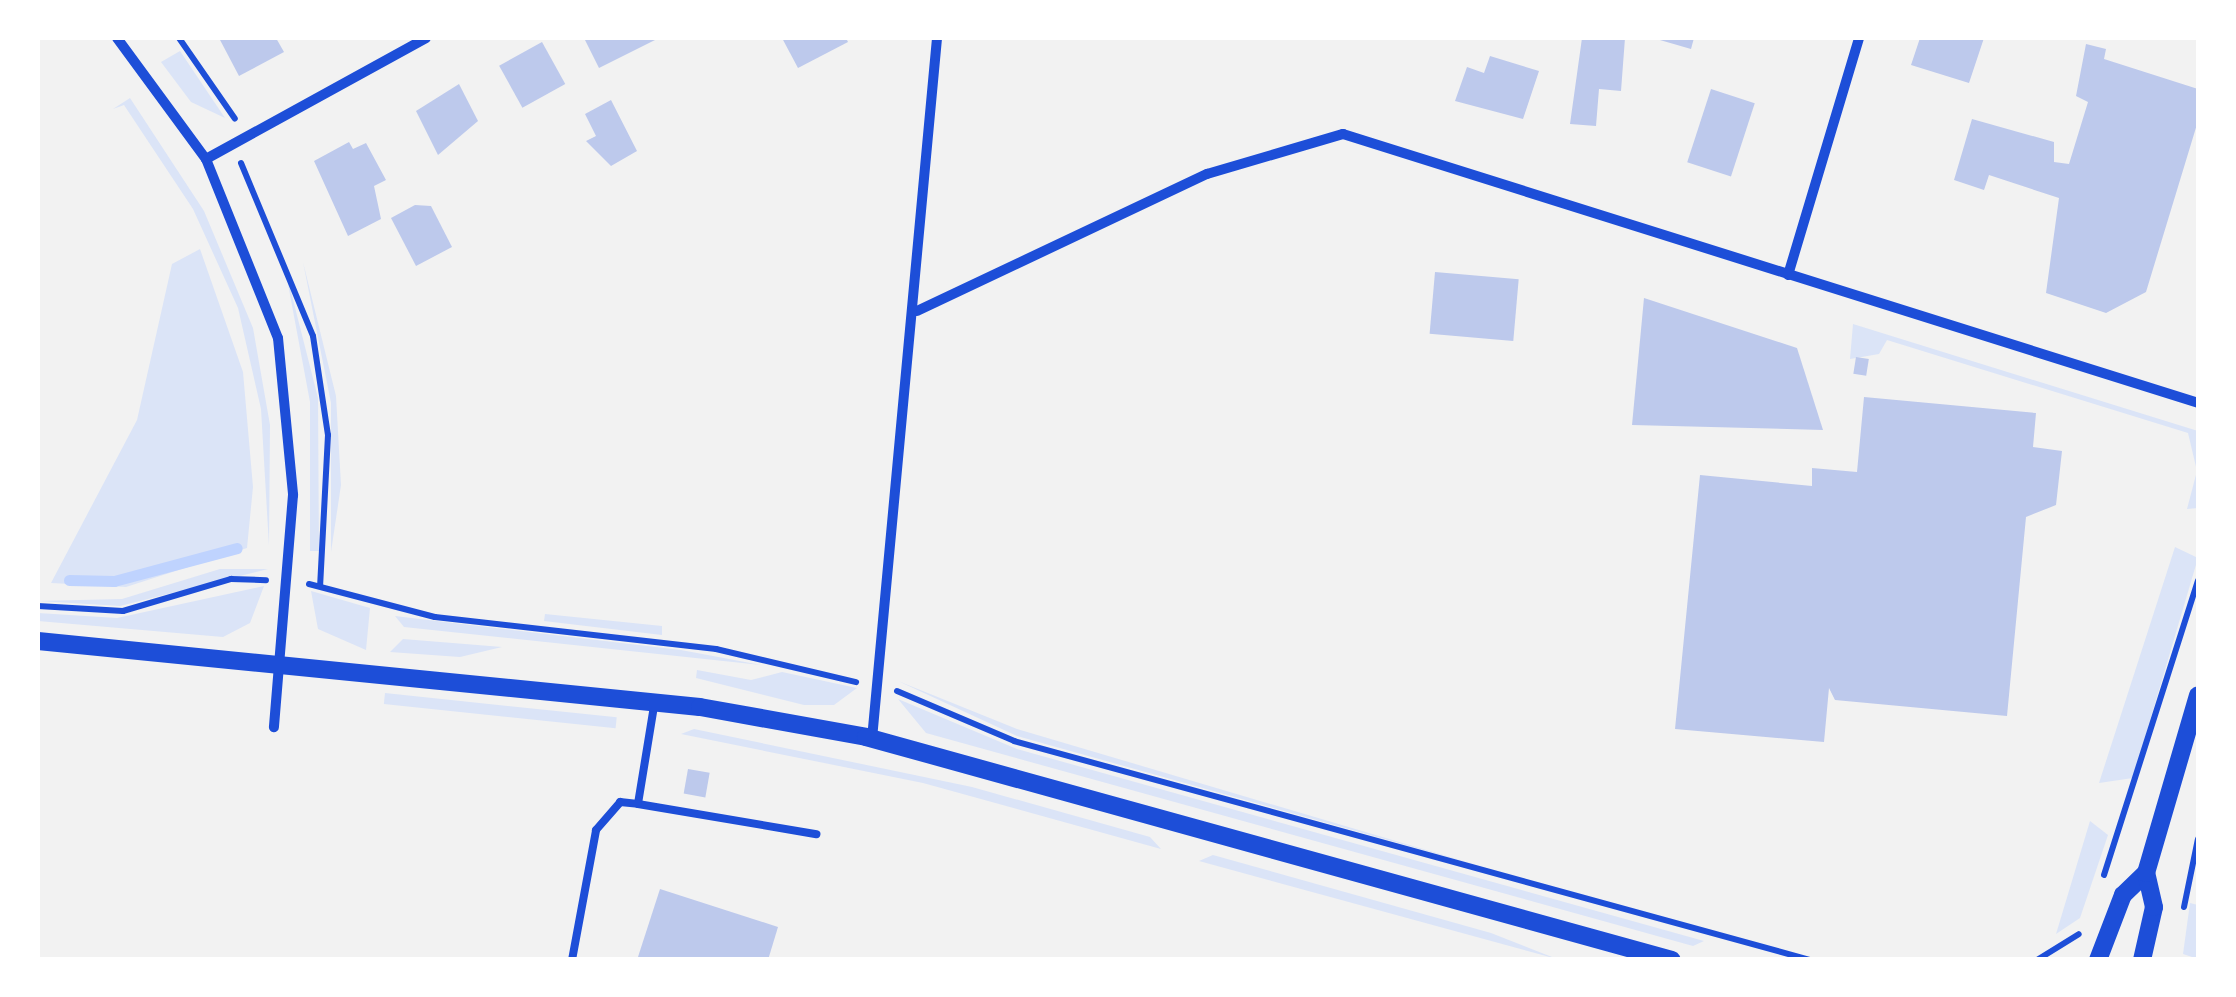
<!DOCTYPE html>
<html>
<head>
<meta charset="utf-8">
<style>
  body { margin:0 }
  #map { position:relative; width:2236px; height:997px; overflow:hidden; background:#f2f2f2; font-family:"Titillium Web",sans-serif }
  div>[style] { position:absolute }
  .green>* { inset:0; background:#dbe4f7; transform-origin:0 0 }
  .stream>* { height:11px; margin:-5.5px; padding:0 5.5px; transform-origin:5.5px; border-radius:5.5px; background:#bfd3fe }
  .building>* { inset:0; background:#bdc9ec; transform-origin:0 0 }
  .path>* { height:6px; margin:-3px; padding:0 3px; transform-origin:3px; border-radius:3px; background:#1d4ed8 }
  .service>* { height:8px; margin:-4px; padding:0 4px; transform-origin:4px; border-radius:4px; background:#1d4ed8 }
  .minor>* { height:10px; margin:-5px; padding:0 5px; transform-origin:5px; border-radius:5px; background:#1d4ed8 }
  .tertiary>* { height:18px; margin:-9px; padding:0 9px; transform-origin:9px; border-radius:9px; background:#1d4ed8 }
  span { translate:-50% -50%; white-space:nowrap; text-align:center; line-height:1.15; -webkit-text-stroke:8px #fff; paint-order:stroke }
  .frame { position:absolute; inset:0; border:40px solid #fff; pointer-events:none }
</style>
</head>
<body>
<div id="map">
  <div class="green">
    <div style="clip-path:polygon(180px 51px,225px 118px,191px 102px,161px 62px)"></div>
    <div style="clip-path:polygon(130px 98px,204px 211px,253px 328px,270px 425px,269px 546px,261px 409px,238px 308px,193px 209px,124px 105px,113px 109px)"></div>
    <div style="clip-path:polygon(200px 249px,243px 372px,253px 487px,247px 548px,126px 587px,51px 583px,137px 420px,172px 264px)"></div>
    <div style="clip-path:polygon(303px 262px,336px 396px,341px 485px,331px 552px,331px 403px)"></div>
    <div style="clip-path:polygon(285px 268px,318px 398px,319px 551px,310px 551px,310px 402px)"></div>
    <div style="clip-path:polygon(1853px 324px,2198px 431px,2198px 508px,2187px 509px,2197px 471px,2188px 433px,1887px 340px,1879px 354px,1850px 359px)"></div>
    <div style="clip-path:polygon(2175px 547px,2198px 558px,2133px 778px,2099px 783px)"></div>
    <div style="clip-path:polygon(220px 569px,268px 569px,120px 606px,38px 601px,122px 599px)"></div>
    <div style="clip-path:polygon(264px 586px,250px 623px,223px 637px,38px 621px,38px 613px,117px 618px)"></div>
    <div style="clip-path:polygon(311px 591px,370px 608px,366px 650px,318px 629px)"></div>
    <div style="clip-path:polygon(545px 614px,662px 626px,662px 635px,544px 621px)"></div>
    <div style="clip-path:polygon(395px 616px,681px 650px,761px 665px,404px 627px)"></div>
    <div style="clip-path:polygon(403px 639px,502px 647px,460px 657px,390px 652px)"></div>
    <div style="clip-path:polygon(697px 670px,751px 680px,782px 672px,857px 688px,834px 705px,804px 705px,696px 678px)"></div>
    <div style="clip-path:polygon(898px 681px,1017px 729px,1477px 865px,1017px 736px)"></div>
    <div style="left:385px;top:693px;width:233px;height:11px;rotate:6deg"></div>
    <div style="clip-path:polygon(898px 699px,1017px 749px,1704px 941px,1693px 946px,926px 733px)"></div>
    <div style="clip-path:polygon(694px 729px,972px 787px,1150px 837px,1161px 849px,923px 783px,681px 734px)"></div>
    <div style="clip-path:polygon(2090px 821px,2108px 835px,2080px 918px,2056px 934px)"></div>
    <div style="clip-path:polygon(1213px 855px,1491px 933px,1557px 959px,1199px 861px)"></div>
    <div style="clip-path:polygon(2190px 903px,2198px 905px,2198px 959px,2183px 954px)"></div>
  </div>
  <div class="stream">
    <div style="left:69px;top:580px;width:45px;rotate:1.3deg"></div>
    <div style="left:114px;top:581px;width:127px;rotate:-15deg"></div>
  </div>
  <div class="building">
    <div style="clip-path:polygon(219px 38px,276px 38px,284px 52px,239px 76px)"></div>
    <div style="clip-path:polygon(584px 38px,659px 38px,599px 68px)"></div>
    <div style="clip-path:polygon(782px 38px,846px 38px,848px 42px,798px 68px)"></div>
    <div style="clip-path:polygon(1582px 38px,1625px 38px,1621px 91px,1599px 89px,1596px 126px,1570px 124px)"></div>
    <div style="clip-path:polygon(1653px 38px,1694px 38px,1691px 49px)"></div>
    <div style="clip-path:polygon(1920px 38px,1984px 38px,1969px 83px,1911px 65px)"></div>
    <div style="left:542px;top:42px;width:48px;height:49px;rotate:61deg"></div>
    <div style="clip-path:polygon(2086px 44px,2106px 49px,2104px 59px,2198px 89px,2198px 121px,2146px 292px,2106px 313px,2046px 293px,2059px 198px,1989px 175px,1984px 190px,1954px 180px,1972px 119px,2054px 142px,2054px 162px,2069px 164px,2088px 102px,2076px 96px)"></div>
    <div style="clip-path:polygon(1490px 56px,1539px 71px,1523px 119px,1455px 101px,1467px 67px,1484px 73px)"></div>
    <div style="clip-path:polygon(459px 84px,478px 121px,438px 155px,416px 111px)"></div>
    <div style="left:1711px;top:89px;width:46px;height:77px;rotate:18deg"></div>
    <div style="clip-path:polygon(611px 100px,637px 151px,611px 166px,586px 141px,596px 136px,585px 114px)"></div>
    <div style="clip-path:polygon(349px 142px,353px 149px,366px 143px,386px 180px,374px 186px,381px 219px,348px 236px,314px 161px)"></div>
    <div style="clip-path:polygon(415px 205px,431px 206px,452px 247px,416px 266px,391px 218px)"></div>
    <div style="left:1435px;top:272px;width:84px;height:62px;rotate:5deg"></div>
    <div style="clip-path:polygon(1644px 298px,1797px 348px,1823px 430px,1632px 425px)"></div>
    <div style="left:1856px;top:357px;width:13px;height:17px;rotate:9deg"></div>
    <div style="clip-path:polygon(1864px 397px,2036px 413px,2033px 447px,2062px 451px,2056px 505px,2026px 517px,2007px 716px,1835px 700px,1829px 688px,1824px 742px,1675px 729px,1700px 475px,1812px 486px,1812px 468px,1857px 472px)"></div>
    <div style="left:688px;top:769px;width:22px;height:25px;rotate:10deg"></div>
    <div style="clip-path:polygon(660px 889px,778px 927px,768px 960px,637px 960px)"></div>
  </div>
  <div class="path">
    <div style="left:179px;top:38px;width:98px;rotate:55.3deg"></div>
    <div style="left:241px;top:163px;width:187px;rotate:67.4deg"></div>
    <div style="left:313px;top:336px;width:100px;rotate:81.4deg"></div>
    <div style="left:328px;top:435px;width:151px;rotate:93deg"></div>
    <div style="left:309px;top:584px;width:130px;rotate:14.7deg"></div>
    <div style="left:435px;top:617px;width:283px;rotate:6.5deg"></div>
    <div style="left:716px;top:649px;width:144px;rotate:13.3deg"></div>
    <div style="left:38px;top:606px;width:85px;rotate:3.4deg"></div>
    <div style="left:123px;top:611px;width:113px;rotate:-16.5deg"></div>
    <div style="left:231px;top:579px;width:35px;rotate:2deg"></div>
    <div style="left:897px;top:691px;width:127px;rotate:23.1deg"></div>
    <div style="left:1014px;top:741px;width:826px;rotate:15.38deg"></div>
    <div style="left:2104px;top:875px;width:309px;rotate:-72.3deg"></div>
    <div style="left:2184px;top:907px;width:69px;rotate:-78.4deg"></div>
    <div style="left:2037px;top:960px;width:49px;rotate:-31.8deg"></div>
  </div>
  <div class="service">
    <div style="left:654px;top:706px;width:99px;rotate:99.3deg"></div>
    <div style="left:638px;top:804px;width:181px;rotate:9.6deg"></div>
    <div style="left:572px;top:960px;width:132px;rotate:-79.5deg"></div>
    <div style="left:596px;top:830px;width:37px;rotate:-49deg"></div>
    <div style="left:620px;top:802px;width:18px;rotate:6deg"></div>
  </div>
  <div class="minor">
    <div style="left:117px;top:38px;width:150px;rotate:53.7deg"></div>
    <div style="left:206px;top:159px;width:193px;rotate:68.1deg"></div>
    <div style="left:278px;top:338px;width:158px;rotate:84.5deg"></div>
    <div style="left:293px;top:495px;width:233px;rotate:94.7deg"></div>
    <div style="left:206px;top:159px;width:251px;rotate:-28.8deg"></div>
    <div style="left:1788px;top:275px;width:247px;rotate:-73.3deg"></div>
    <div style="left:917px;top:311px;width:321px;rotate:-25.3deg"></div>
    <div style="left:1207px;top:174px;width:142px;rotate:-16.4deg"></div>
    <div style="left:1343px;top:134px;width:896px;rotate:17.46deg"></div>
    <div style="left:872px;top:739px;width:704px;rotate:-84.7deg"></div>
  </div>
  <div class="tertiary">
    <div style="left:38px;top:641px;width:665px;rotate:5.69deg"></div>
    <div style="left:700px;top:707px;width:169px;rotate:10.2deg"></div>
    <div style="left:866px;top:737px;width:836px;rotate:15.47deg"></div>
    <div style="left:2098px;top:960px;width:70px;rotate:-69deg"></div>
    <div style="left:2123px;top:895px;width:32px;rotate:-44deg"></div>
    <div style="left:2142px;top:960px;width:54px;rotate:-77.2deg"></div>
    <div style="left:2154px;top:907px;width:35px;rotate:-103deg"></div>
    <div style="left:2146px;top:873px;width:185px;rotate:-73.7deg"></div>
  </div>
  <div class="frame"></div>
</div>
</body>
</html>
